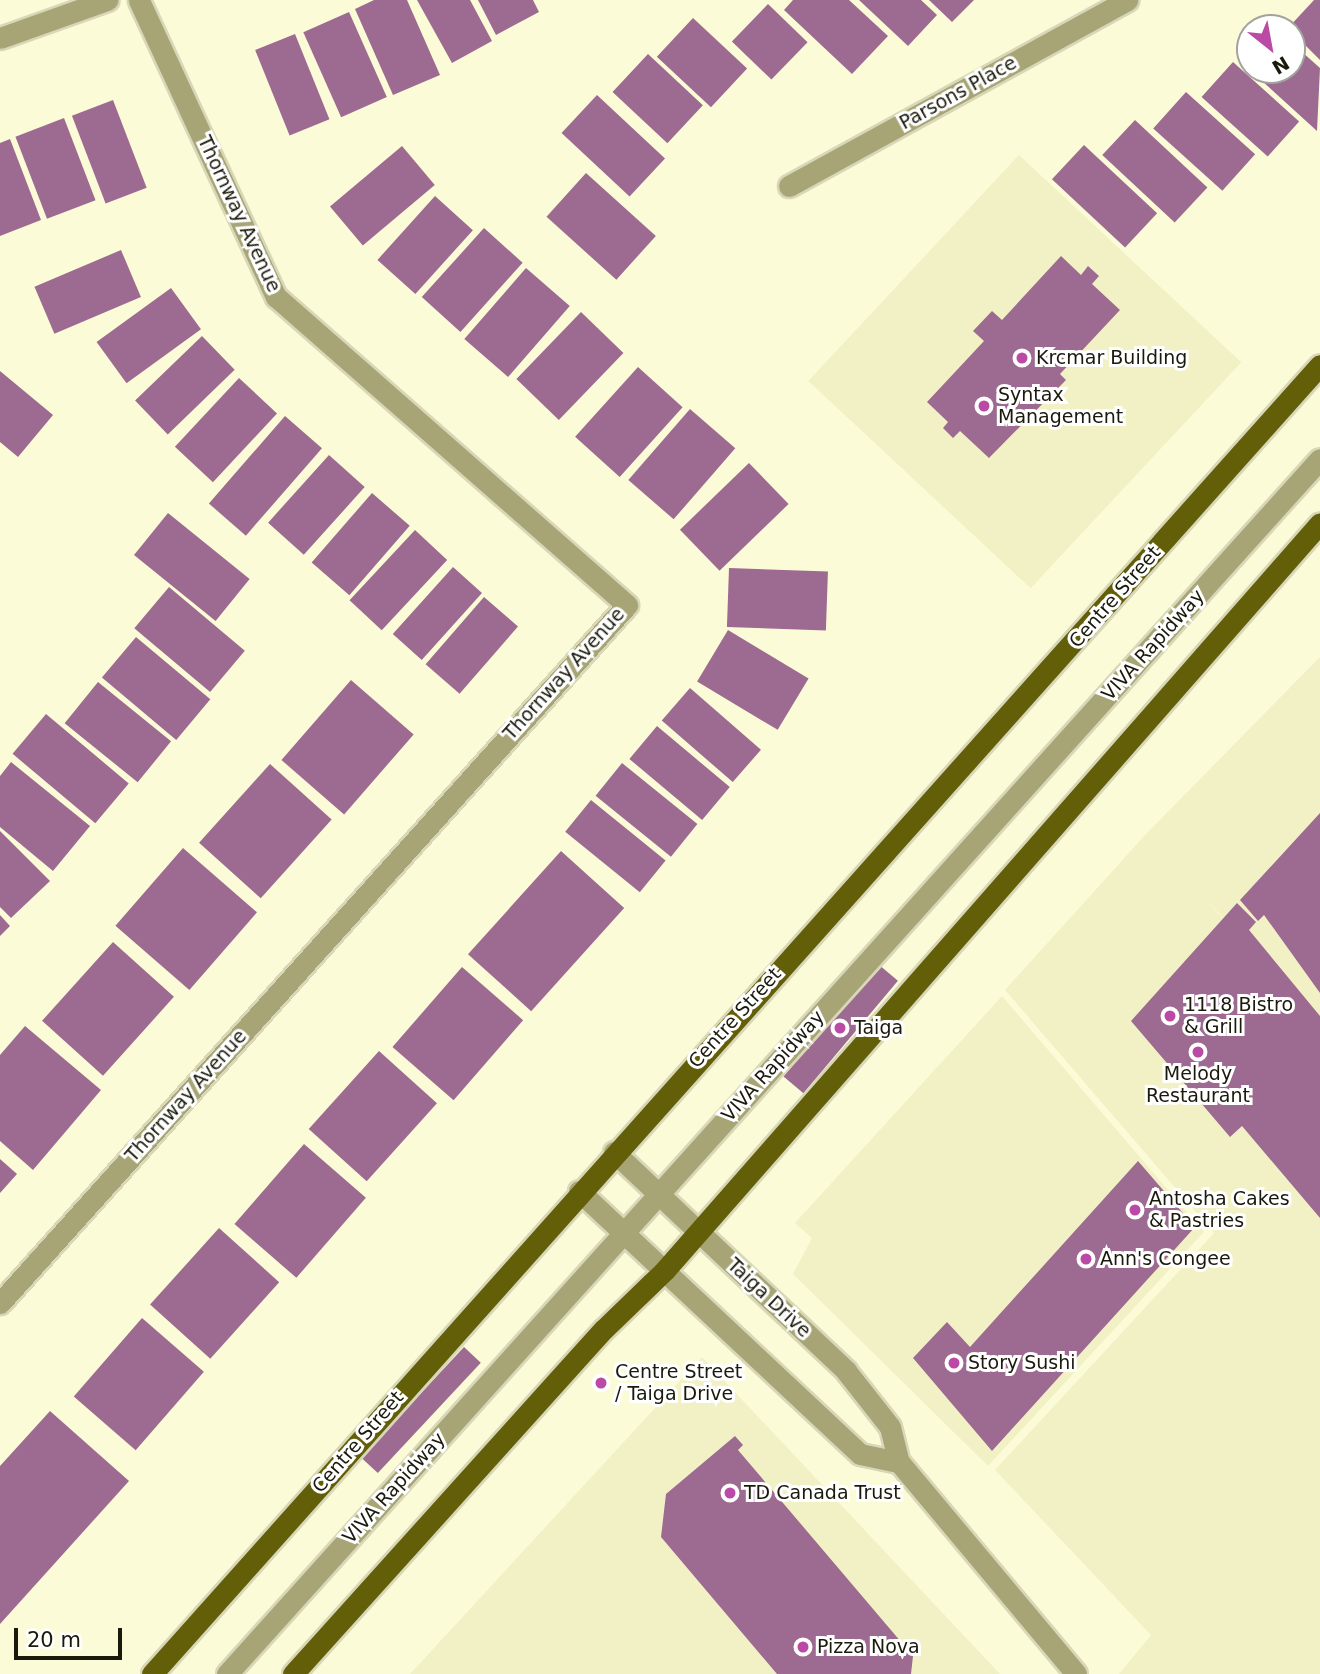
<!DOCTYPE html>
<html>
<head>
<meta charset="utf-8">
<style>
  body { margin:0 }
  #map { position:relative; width:1320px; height:1674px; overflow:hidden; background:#fcfbd7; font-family:"DejaVu Sans",sans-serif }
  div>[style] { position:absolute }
  .built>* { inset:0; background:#f2f1c5; transform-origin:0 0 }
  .building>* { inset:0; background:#9d6b91; transform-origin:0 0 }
  .roads { filter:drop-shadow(2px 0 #d8d7b7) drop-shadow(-2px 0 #d8d7b7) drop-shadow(0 2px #d8d7b7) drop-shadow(0 -2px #d8d7b7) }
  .minor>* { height:21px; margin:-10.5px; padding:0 10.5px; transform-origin:10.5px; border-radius:10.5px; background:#a7a576 }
  .major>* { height:21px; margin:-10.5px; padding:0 10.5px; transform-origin:10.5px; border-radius:10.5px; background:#635e08 }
  .dots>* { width:19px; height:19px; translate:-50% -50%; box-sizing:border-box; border:4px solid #fff; border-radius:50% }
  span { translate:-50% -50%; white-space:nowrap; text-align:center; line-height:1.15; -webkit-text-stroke:6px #fff; paint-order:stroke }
  .street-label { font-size:19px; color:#19190c }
  .poi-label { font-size:19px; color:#19190c }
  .left { translate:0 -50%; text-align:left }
  .north { position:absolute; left:1236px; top:14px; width:70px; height:70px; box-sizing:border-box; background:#fff; border:2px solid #a3a39e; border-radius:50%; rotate:149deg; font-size:19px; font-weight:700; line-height:28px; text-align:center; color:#19190c }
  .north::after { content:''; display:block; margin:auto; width:24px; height:32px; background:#bb4aa6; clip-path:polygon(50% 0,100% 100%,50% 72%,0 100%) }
  .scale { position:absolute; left:14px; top:1628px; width:108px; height:32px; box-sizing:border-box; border:4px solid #19190c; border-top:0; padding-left:9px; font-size:21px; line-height:24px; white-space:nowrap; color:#19190c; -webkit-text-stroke:5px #fff; paint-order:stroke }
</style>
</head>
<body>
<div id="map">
  <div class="built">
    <div style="left:1019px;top:155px;width:304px;height:309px;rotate:43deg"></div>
    <div style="clip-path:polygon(1320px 657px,1320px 1021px,1198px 891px,1320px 1026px,1320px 1674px,1119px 1674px,1151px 1635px,995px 1470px,1214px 1233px,1005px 990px,1146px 834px)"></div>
    <div style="clip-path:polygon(1002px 996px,1204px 1232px,988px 1466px,793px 1274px,812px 1238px,795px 1223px)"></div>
    <div style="clip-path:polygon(702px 1357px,1000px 1674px,410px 1674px)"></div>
  </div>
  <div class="building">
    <div style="clip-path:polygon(374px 0,407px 0,440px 75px,393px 95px,355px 9px)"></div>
    <div style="clip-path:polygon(417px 0,470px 0,492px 41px,452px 63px)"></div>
    <div style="clip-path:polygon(478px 0,533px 0,539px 12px,496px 35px)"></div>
    <div style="clip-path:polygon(793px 0,849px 0,888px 36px,852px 74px,784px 10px)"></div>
    <div style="clip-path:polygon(859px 0,921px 0,937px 15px,908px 46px)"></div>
    <div style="clip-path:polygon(929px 0,974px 0,952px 22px)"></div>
    <div style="clip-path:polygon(1314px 0,1320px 0,1320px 60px,1288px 28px)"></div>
    <div style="left:768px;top:4px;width:55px;height:52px;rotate:44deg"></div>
    <div style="left:349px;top:12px;width:93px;height:50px;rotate:66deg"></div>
    <div style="left:693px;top:18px;width:74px;height:53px;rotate:43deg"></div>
    <div style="left:295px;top:34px;width:92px;height:43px;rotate:68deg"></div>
    <div style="clip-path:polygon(1292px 43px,1320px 68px,1317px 131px,1250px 70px,1292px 70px)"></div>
    <div style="left:648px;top:54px;width:75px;height:52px;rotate:43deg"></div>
    <div style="left:1233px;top:62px;width:89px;height:47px;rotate:42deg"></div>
    <div style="left:1186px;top:92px;width:93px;height:49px;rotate:42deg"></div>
    <div style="left:597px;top:95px;width:93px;height:52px;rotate:43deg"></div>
    <div style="left:113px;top:100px;width:94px;height:44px;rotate:69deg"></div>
    <div style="left:64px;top:118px;width:88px;height:52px;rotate:69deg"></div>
    <div style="left:1135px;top:120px;width:99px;height:48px;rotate:43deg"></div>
    <div style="clip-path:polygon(10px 139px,41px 220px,0 236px,0 143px)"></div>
    <div style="left:1084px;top:145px;width:100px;height:47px;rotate:43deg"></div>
    <div style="left:402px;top:146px;width:51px;height:94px;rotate:50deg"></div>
    <div style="left:586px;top:173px;width:94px;height:59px;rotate:42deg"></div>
    <div style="left:435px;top:196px;width:51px;height:86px;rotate:42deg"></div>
    <div style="left:484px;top:228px;width:52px;height:93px;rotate:42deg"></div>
    <div style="left:121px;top:250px;width:51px;height:94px;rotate:67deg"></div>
    <div style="clip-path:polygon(1061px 256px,1081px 275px,1088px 266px,1099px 276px,1092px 284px,1120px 310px,1060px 374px,1066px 380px,989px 458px,960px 431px,953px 438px,943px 428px,948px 422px,927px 402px,984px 341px,973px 331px,992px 311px,1002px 320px)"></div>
    <div style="left:526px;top:268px;width:58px;height:94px;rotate:41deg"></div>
    <div style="left:171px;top:288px;width:51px;height:92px;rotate:54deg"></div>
    <div style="left:581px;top:312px;width:59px;height:93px;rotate:44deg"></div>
    <div style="left:202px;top:336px;width:47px;height:93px;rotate:46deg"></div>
    <div style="left:638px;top:367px;width:60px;height:94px;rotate:42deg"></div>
    <div style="clip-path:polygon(0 371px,53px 415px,18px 457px,0 442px)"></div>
    <div style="left:239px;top:378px;width:52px;height:94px;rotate:43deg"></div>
    <div style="left:690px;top:409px;width:60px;height:94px;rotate:41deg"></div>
    <div style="left:285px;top:416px;width:49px;height:116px;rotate:41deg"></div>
    <div style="left:329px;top:455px;width:48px;height:91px;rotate:42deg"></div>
    <div style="left:749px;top:463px;width:57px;height:96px;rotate:46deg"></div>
    <div style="left:372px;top:493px;width:50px;height:92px;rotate:41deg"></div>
    <div style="left:168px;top:513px;width:105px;height:54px;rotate:39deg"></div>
    <div style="left:415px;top:530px;width:44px;height:96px;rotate:43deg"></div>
    <div style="left:453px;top:567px;width:39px;height:90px;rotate:42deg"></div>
    <div style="left:729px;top:568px;width:99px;height:59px;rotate:2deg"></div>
    <div style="left:169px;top:587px;width:99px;height:54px;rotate:40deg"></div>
    <div style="left:484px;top:597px;width:45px;height:89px;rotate:41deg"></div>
    <div style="left:728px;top:630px;width:94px;height:60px;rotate:31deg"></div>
    <div style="left:136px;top:637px;width:97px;height:53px;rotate:40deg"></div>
    <div style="left:351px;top:680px;width:83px;height:106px;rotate:41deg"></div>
    <div style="left:98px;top:682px;width:94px;height:53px;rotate:39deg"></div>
    <div style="left:690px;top:688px;width:94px;height:43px;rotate:41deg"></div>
    <div style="left:46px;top:714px;width:108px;height:52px;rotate:40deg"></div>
    <div style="left:657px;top:726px;width:95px;height:43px;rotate:40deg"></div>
    <div style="clip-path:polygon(11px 762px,90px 826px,53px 871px,0 827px,0 776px)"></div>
    <div style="left:622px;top:763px;width:97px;height:42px;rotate:39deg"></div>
    <div style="left:270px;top:764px;width:83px;height:106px;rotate:42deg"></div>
    <div style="left:591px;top:800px;width:96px;height:41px;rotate:39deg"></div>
    <div style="clip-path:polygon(1320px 813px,1320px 993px,1264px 915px,1258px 921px,1240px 900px)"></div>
    <div style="clip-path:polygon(0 831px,50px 881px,11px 918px,0 907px)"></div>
    <div style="left:183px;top:848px;width:98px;height:103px;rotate:41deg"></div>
    <div style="left:561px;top:851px;width:85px;height:139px;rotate:42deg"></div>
    <div style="clip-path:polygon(1237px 903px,1256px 922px,1249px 930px,1320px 1016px,1320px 1218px,1242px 1126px,1230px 1137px,1131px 1021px)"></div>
    <div style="clip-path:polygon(0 915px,10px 926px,0 936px)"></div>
    <div style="left:113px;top:942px;width:82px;height:106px;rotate:42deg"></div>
    <div style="left:878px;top:964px;width:26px;height:147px;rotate:40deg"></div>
    <div style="left:462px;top:967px;width:81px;height:106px;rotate:41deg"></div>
    <div style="clip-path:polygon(25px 1026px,101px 1090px,33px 1170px,0 1141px,0 1055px)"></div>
    <div style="left:379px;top:1051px;width:78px;height:105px;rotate:42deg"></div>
    <div style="left:304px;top:1144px;width:82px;height:106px;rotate:41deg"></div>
    <div style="clip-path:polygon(0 1159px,17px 1174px,0 1193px)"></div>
    <div style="clip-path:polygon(1138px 1161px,1195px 1227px,992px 1451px,913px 1358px,947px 1322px,970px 1347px)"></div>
    <div style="left:219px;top:1228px;width:81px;height:103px;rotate:42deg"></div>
    <div style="left:142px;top:1318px;width:82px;height:104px;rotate:41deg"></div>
    <div style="left:464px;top:1347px;width:23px;height:151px;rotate:43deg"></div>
    <div style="clip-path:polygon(50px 1411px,129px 1481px,0 1624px,0 1466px)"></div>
    <div style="clip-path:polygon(735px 1436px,743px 1445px,738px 1450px,913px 1656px,911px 1674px,777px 1674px,661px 1537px,666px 1494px)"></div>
  </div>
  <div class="roads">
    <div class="minor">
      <div style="left:0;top:38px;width:114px;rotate:-19.6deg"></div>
      <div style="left:789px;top:186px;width:386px;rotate:-28.8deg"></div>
      <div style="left:614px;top:1152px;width:319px;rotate:43.3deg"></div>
      <div style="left:846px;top:1371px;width:71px;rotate:51.8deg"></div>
      <div style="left:890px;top:1427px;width:36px;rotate:76deg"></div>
      <div style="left:899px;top:1462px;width:276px;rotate:50.1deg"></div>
      <div style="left:579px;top:1191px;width:385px;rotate:43.1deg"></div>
      <div style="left:860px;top:1454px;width:40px;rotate:12deg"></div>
      <div style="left:0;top:1303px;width:938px;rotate:-48.07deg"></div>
      <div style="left:627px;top:605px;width:467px;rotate:-138.7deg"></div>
      <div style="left:276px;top:297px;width:327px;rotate:-114.8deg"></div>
      <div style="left:227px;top:1674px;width:1634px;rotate:-48.03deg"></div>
    </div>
    <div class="major">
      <div style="left:152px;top:1674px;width:1754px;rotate:-48.26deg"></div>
      <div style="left:293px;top:1674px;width:464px;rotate:-48deg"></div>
      <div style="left:604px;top:1329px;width:85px;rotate:-44deg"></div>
      <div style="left:665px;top:1270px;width:993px;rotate:-48.75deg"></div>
    </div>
  </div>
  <div class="dots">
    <div style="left:1022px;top:358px;background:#bb4aa6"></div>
    <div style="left:984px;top:406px;background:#bb4aa6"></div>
    <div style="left:1170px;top:1016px;background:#bb4aa6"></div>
    <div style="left:840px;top:1028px;background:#bb4aa6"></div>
    <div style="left:1198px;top:1052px;background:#bb4aa6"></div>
    <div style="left:1135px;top:1210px;background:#bb4aa6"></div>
    <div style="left:1086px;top:1259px;background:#bb4aa6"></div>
    <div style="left:954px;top:1363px;background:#bb4aa6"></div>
    <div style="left:601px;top:1383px;background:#bb4aa6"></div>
    <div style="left:730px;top:1493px;background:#bb4aa6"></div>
    <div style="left:803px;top:1647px;background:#bb4aa6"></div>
  </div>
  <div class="street-label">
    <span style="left:958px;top:93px;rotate:-29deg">Parsons Place</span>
    <span style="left:239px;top:214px;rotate:65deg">Thornway Avenue</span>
    <span style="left:1115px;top:597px;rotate:-49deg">Centre Street</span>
    <span style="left:1153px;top:645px;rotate:-48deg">VIVA Rapidway</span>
    <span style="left:564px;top:674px;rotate:-48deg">Thornway Avenue</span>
    <span style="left:735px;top:1018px;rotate:-48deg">Centre Street</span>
    <span style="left:773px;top:1066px;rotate:-48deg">VIVA Rapidway</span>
    <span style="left:186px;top:1096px;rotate:-48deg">Thornway Avenue</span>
    <span style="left:769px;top:1298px;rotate:43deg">Taiga Drive</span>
    <span style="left:358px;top:1442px;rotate:-49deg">Centre Street</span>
    <span style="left:394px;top:1488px;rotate:-48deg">VIVA Rapidway</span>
  </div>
  <div class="poi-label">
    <span class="left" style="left:1036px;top:358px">Krcmar Building</span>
    <span class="left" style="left:998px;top:406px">Syntax<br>Management</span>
    <span class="left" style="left:1184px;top:1016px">1118 Bistro<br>&amp; Grill</span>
    <span class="left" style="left:854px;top:1028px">Taiga</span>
    <span style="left:1198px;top:1085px">Melody<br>Restaurant</span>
    <span class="left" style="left:1149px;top:1210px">Antosha Cakes<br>&amp; Pastries</span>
    <span class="left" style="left:1100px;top:1259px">Ann's Congee</span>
    <span class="left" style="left:968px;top:1363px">Story Sushi</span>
    <span class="left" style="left:615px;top:1383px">Centre Street<br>/ Taiga Drive</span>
    <span class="left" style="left:744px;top:1493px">TD Canada Trust</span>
    <span class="left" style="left:817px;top:1647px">Pizza Nova</span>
  </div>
  <div class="north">N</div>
  <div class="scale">20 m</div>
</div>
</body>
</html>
